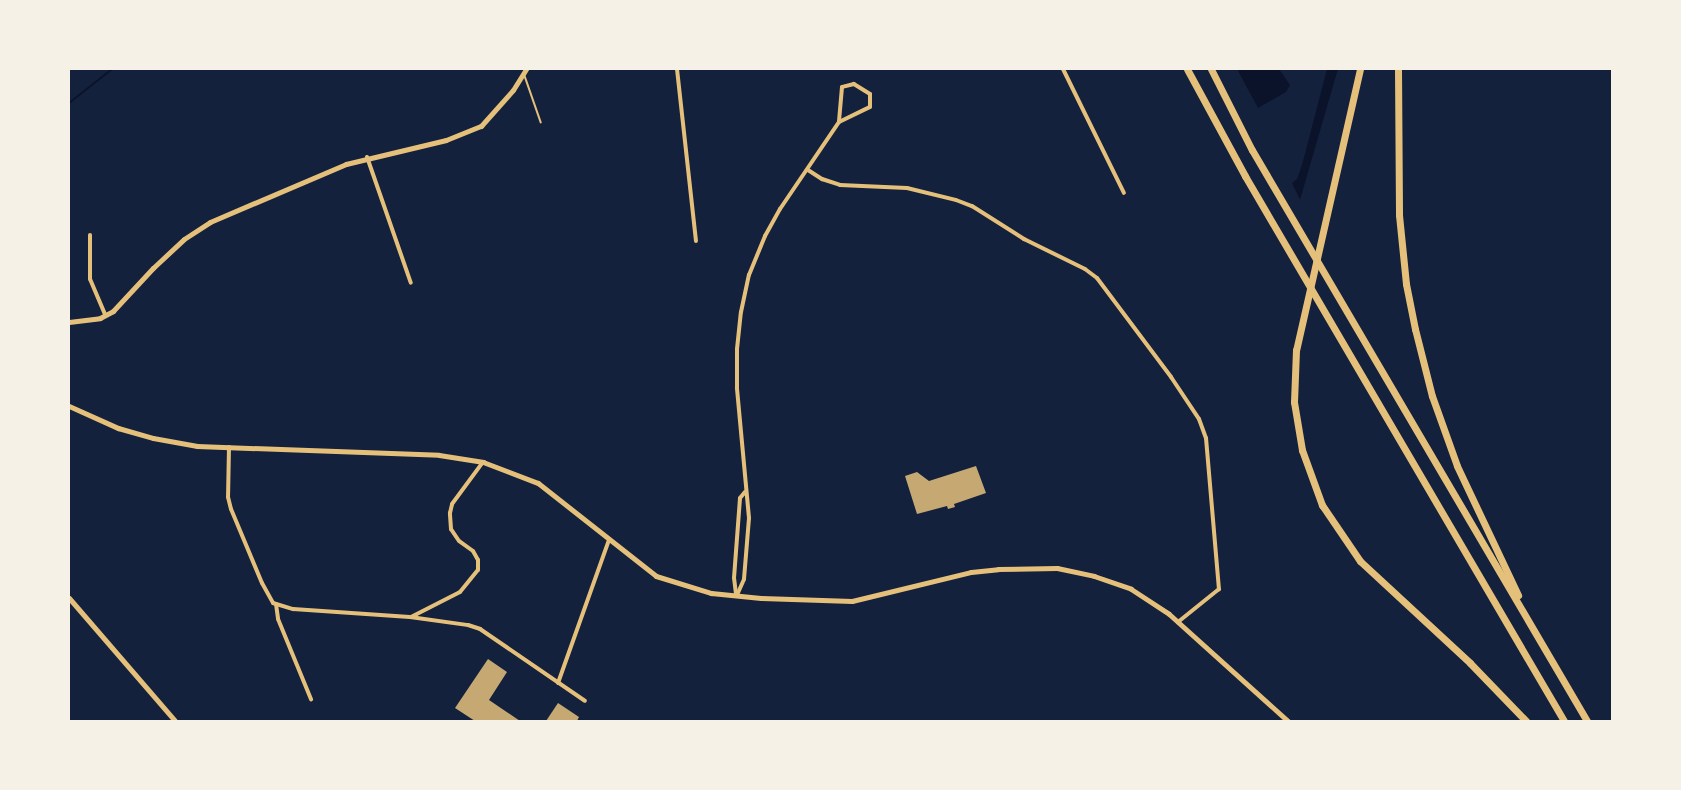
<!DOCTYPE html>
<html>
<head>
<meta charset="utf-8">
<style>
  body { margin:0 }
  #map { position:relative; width:1681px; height:790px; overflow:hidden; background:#14213d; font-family:Ubuntu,sans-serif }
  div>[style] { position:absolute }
  .water>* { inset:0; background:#0b132b }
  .stream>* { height:2px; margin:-1px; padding:0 1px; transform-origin:1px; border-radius:1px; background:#0b132b }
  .building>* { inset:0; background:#c6a872 }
  .service>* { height:1.5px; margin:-0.75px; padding:0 0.75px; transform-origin:0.75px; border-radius:0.75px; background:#e5c07b }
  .minor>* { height:4px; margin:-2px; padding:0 2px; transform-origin:2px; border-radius:2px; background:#e5c07b }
  .secondary>* { height:5px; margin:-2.5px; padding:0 2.5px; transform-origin:2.5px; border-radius:2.5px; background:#e5c07b }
  .motorway>* { height:7px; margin:-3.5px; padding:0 3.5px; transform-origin:3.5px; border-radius:3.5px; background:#e5c07b }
  span { translate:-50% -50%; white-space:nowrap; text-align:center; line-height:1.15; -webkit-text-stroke:4.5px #f6f1e7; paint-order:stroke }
  .frame { position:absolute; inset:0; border:70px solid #f6f1e7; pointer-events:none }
</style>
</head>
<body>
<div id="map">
  <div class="water">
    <div style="clip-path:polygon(1237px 69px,1279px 69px,1290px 85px,1286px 92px,1258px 108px)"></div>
    <div style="clip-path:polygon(1327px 69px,1338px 69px,1300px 200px,1292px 183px,1297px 179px,1302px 165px)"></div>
  </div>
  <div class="stream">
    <div style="left:69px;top:103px;width:55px;rotate:-38.3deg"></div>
  </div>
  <div class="building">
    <div style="clip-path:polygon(976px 466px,986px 493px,954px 504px,955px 507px,948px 509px,947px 506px,917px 514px,905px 476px,917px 472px,929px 481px)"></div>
    <div style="clip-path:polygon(488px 659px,507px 672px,489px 700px,520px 721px,475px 721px,455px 708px)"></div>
    <div style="clip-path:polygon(558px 703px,579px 717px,577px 721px,546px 721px)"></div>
  </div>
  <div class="service">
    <div style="left:525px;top:76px;width:49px;rotate:70.8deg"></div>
  </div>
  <div class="minor">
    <div style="left:677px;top:69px;width:173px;rotate:83.7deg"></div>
    <div style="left:1063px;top:69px;width:138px;rotate:63.8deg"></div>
    <div style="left:367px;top:157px;width:133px;rotate:70.8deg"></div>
    <div style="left:808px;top:170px;width:17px;rotate:33deg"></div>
    <div style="left:822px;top:179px;width:19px;rotate:18deg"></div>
    <div style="left:840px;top:185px;width:67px;rotate:2.6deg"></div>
    <div style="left:907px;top:188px;width:50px;rotate:13.8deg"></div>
    <div style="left:956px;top:200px;width:17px;rotate:21deg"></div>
    <div style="left:972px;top:206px;width:62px;rotate:32.4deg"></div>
    <div style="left:1024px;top:239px;width:68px;rotate:26.2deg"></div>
    <div style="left:1085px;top:269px;width:15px;rotate:37deg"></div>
    <div style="left:1097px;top:278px;width:124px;rotate:53.2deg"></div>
    <div style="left:1171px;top:377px;width:50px;rotate:56.3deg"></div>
    <div style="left:1199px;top:419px;width:20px;rotate:70deg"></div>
    <div style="left:1206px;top:438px;width:152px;rotate:85.1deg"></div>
    <div style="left:1219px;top:589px;width:53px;rotate:141.2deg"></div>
    <div style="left:90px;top:235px;width:44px;rotate:90deg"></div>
    <div style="left:90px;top:279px;width:39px;rotate:67deg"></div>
    <div style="left:229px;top:447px;width:50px;rotate:91.1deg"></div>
    <div style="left:228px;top:497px;width:12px;rotate:76deg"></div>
    <div style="left:231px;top:509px;width:80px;rotate:67.3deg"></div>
    <div style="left:262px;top:583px;width:23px;rotate:61deg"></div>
    <div style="left:273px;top:603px;width:21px;rotate:17deg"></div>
    <div style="left:293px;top:609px;width:117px;rotate:3.9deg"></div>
    <div style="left:410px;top:617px;width:59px;rotate:7.9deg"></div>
    <div style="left:468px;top:625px;width:13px;rotate:18deg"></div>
    <div style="left:480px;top:629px;width:127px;rotate:34.4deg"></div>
    <div style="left:736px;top:594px;width:16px;rotate:-97deg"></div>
    <div style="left:734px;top:578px;width:80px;rotate:-85.7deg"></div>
    <div style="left:740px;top:498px;width:8px;rotate:-50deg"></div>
    <div style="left:737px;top:595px;width:17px;rotate:-66deg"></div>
    <div style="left:744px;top:579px;width:61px;rotate:-85.3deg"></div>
    <div style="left:749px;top:518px;width:131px;rotate:-95.3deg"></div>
    <div style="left:737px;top:388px;width:39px;rotate:-90deg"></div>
    <div style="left:737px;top:349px;width:37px;rotate:-84deg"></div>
    <div style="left:741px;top:312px;width:38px;rotate:-78deg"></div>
    <div style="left:749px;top:275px;width:42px;rotate:-67.7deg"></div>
    <div style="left:765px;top:236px;width:31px;rotate:-61deg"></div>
    <div style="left:780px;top:209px;width:105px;rotate:-55.9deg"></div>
    <div style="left:839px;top:122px;width:34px;rotate:-26deg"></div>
    <div style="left:870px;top:107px;width:13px;rotate:-90deg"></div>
    <div style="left:870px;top:94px;width:19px;rotate:-148deg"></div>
    <div style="left:854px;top:84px;width:12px;rotate:166deg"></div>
    <div style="left:842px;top:87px;width:35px;rotate:95deg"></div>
    <div style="left:276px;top:604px;width:15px;rotate:82deg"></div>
    <div style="left:278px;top:619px;width:87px;rotate:67.6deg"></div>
    <div style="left:411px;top:617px;width:55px;rotate:-27deg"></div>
    <div style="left:460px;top:592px;width:28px;rotate:-51deg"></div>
    <div style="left:478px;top:570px;width:10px;rotate:-90deg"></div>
    <div style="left:478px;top:560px;width:10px;rotate:-119deg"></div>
    <div style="left:473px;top:551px;width:17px;rotate:-144deg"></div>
    <div style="left:459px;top:541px;width:14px;rotate:-124deg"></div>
    <div style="left:451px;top:529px;width:16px;rotate:-94deg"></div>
    <div style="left:450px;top:513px;width:9px;rotate:-77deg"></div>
    <div style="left:452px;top:504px;width:52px;rotate:-53.6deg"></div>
    <div style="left:558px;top:683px;width:152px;rotate:-70.4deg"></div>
  </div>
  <div class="secondary">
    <div style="left:69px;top:322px;width:31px;rotate:-7deg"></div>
    <div style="left:100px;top:318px;width:15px;rotate:-28deg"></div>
    <div style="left:113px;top:311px;width:59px;rotate:-47.1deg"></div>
    <div style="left:153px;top:268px;width:42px;rotate:-43.1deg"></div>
    <div style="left:184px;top:239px;width:31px;rotate:-33deg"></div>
    <div style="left:210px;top:222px;width:148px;rotate:-23.1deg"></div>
    <div style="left:346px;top:164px;width:103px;rotate:-13.5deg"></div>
    <div style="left:446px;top:140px;width:38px;rotate:-22deg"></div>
    <div style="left:481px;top:126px;width:48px;rotate:-48.4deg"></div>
    <div style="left:513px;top:90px;width:25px;rotate:-58deg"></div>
    <div style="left:69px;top:406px;width:54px;rotate:24.2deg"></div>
    <div style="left:118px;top:428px;width:36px;rotate:16deg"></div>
    <div style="left:153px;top:438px;width:45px;rotate:10.3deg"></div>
    <div style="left:197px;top:446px;width:242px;rotate:2.1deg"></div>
    <div style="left:439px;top:455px;width:45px;rotate:9deg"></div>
    <div style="left:483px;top:462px;width:59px;rotate:20.9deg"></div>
    <div style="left:538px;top:483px;width:150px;rotate:38.2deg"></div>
    <div style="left:656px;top:576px;width:58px;rotate:17.2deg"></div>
    <div style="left:711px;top:593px;width:50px;rotate:5.7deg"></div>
    <div style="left:761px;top:598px;width:91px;rotate:1.9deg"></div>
    <div style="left:852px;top:601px;width:122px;rotate:-13.7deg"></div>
    <div style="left:971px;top:572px;width:27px;rotate:-6deg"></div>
    <div style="left:998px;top:569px;width:59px;rotate:-1deg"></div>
    <div style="left:1057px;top:568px;width:38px;rotate:12deg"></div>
    <div style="left:1094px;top:576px;width:39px;rotate:19deg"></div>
    <div style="left:1131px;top:589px;width:45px;rotate:33.3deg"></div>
    <div style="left:1169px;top:614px;width:160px;rotate:42deg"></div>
    <div style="left:69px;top:598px;width:162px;rotate:49.2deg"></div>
  </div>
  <div class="motorway">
    <div style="left:1187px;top:69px;width:122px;rotate:61.5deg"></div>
    <div style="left:1245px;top:176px;width:631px;rotate:59.66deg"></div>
    <div style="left:1211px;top:69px;width:91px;rotate:63.2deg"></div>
    <div style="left:1252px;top:150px;width:662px;rotate:59.6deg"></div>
    <div style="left:1360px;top:69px;width:288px;rotate:102.8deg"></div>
    <div style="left:1296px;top:350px;width:52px;rotate:92.2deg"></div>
    <div style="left:1294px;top:402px;width:49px;rotate:80.5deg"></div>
    <div style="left:1302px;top:450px;width:59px;rotate:70deg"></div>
    <div style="left:1322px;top:505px;width:68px;rotate:55.8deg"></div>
    <div style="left:1360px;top:561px;width:150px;rotate:42.8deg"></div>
    <div style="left:1470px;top:663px;width:81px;rotate:46deg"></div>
    <div style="left:1398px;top:69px;width:146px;rotate:89.6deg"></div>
    <div style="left:1399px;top:215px;width:69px;rotate:84.2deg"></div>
    <div style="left:1406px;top:284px;width:46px;rotate:78.7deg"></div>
    <div style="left:1415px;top:329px;width:69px;rotate:75.8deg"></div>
    <div style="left:1432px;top:396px;width:74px;rotate:70.3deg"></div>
    <div style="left:1457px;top:466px;width:143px;rotate:64.7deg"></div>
  </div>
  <div class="frame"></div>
</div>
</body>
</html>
